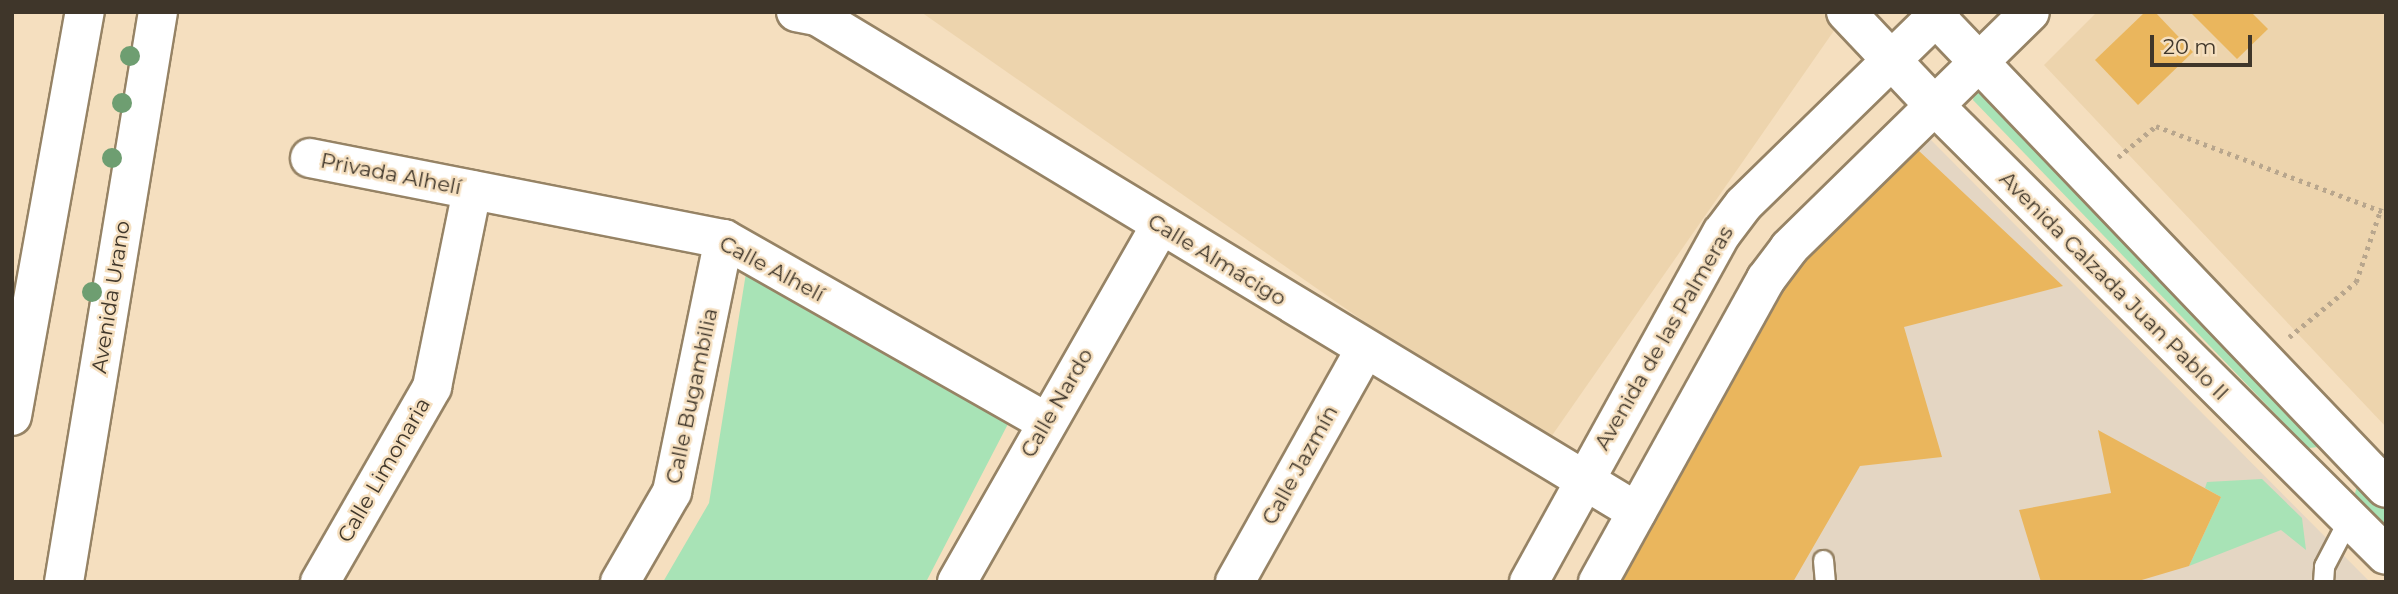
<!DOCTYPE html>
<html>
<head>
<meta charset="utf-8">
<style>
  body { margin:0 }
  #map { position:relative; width:2398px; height:594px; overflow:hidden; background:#f5dfbf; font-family:Montserrat,sans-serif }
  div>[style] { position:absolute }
  .commercial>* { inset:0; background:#e4d6c3 }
  .built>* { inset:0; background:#edd4ad }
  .green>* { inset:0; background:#a8e3b6 }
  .building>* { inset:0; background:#eab65d }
  .path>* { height:4.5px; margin-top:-2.25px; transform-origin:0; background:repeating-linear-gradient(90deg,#b8a68d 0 3.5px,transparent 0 8.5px) }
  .roads { filter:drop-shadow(2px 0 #968365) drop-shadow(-2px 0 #968365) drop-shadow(0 2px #968365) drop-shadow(0 -2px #968365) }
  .service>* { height:19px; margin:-9.5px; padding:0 9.5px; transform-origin:9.5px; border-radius:9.5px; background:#fff }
  .minor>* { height:38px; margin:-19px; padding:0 19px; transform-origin:19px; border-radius:19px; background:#fff }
  .secondary>* { height:38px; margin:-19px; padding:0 19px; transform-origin:19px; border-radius:19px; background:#fff }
  .trees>* { width:20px; height:20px; margin:-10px; border-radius:50%; background:#6e9e71 }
  span { translate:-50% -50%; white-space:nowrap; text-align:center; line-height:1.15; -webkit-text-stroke:5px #f5dfbf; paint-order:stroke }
  .street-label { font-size:21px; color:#3f362a }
  .frame { position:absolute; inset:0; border:14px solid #3f362a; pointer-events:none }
  .scale { position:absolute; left:2150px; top:35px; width:102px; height:32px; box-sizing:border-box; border:4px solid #3f362a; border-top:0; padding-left:9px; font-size:21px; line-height:24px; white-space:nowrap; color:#3f362a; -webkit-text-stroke:5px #f5dfbf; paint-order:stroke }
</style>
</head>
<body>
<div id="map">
  <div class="commercial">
    <div style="clip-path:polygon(1924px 133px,2370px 582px,1600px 582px,1767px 279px)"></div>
  </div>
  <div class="built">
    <div style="clip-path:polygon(921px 12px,1847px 12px,1544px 447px)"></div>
    <div style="clip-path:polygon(2097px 12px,2386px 12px,2386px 427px,2044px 65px)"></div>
  </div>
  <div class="green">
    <div style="clip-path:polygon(1984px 88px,2320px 437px,2319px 447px,2308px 448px,1973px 100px,1975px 91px)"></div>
    <div style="clip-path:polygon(746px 273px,1009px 422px,926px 582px,663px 582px,709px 503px)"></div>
    <div style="clip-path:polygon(2262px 479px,2302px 518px,2306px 550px,2281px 530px,2189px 566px,2221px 497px,2205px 488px,2207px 482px)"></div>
    <div style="clip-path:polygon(2357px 485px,2368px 485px,2386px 502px,2386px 529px,2354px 498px)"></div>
  </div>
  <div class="building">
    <div style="clip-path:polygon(2145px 12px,2155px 12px,2193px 52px,2138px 105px,2095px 60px)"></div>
    <div style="clip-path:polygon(2190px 12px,2251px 12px,2268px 29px,2237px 59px)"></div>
    <div style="clip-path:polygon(1918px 150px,2063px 286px,1904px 327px,1942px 457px,1860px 466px,1793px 582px,1612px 582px,1773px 283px)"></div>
    <div style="clip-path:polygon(2098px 430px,2221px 497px,2189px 566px,2135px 582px,2041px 582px,2019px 510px,2111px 493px)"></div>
  </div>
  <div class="path">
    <div style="left:2118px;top:157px;width:49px;rotate:-39.2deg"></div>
    <div style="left:2156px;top:126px;width:246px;rotate:20.7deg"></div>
    <div style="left:2289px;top:337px;width:87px;rotate:-39.4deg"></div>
    <div style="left:2356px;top:282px;width:78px;rotate:-71.3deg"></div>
  </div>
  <div class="roads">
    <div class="service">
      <div style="left:1823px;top:560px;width:22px;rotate:85deg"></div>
      <div style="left:2323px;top:582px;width:16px;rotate:-86deg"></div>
      <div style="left:2324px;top:566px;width:52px;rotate:-62.4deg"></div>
    </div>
    <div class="minor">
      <div style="left:796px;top:12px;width:21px;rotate:11deg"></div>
      <div style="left:817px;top:16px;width:958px;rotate:31.17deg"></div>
      <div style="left:310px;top:158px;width:422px;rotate:11.1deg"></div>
      <div style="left:724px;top:239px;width:370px;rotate:29.6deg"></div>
      <div style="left:320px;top:582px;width:225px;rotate:-60.1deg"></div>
      <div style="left:432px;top:387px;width:201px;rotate:-78.5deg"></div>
      <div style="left:620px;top:582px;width:104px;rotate:-60deg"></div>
      <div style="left:672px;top:492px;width:258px;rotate:-78.4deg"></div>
      <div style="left:957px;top:582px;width:410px;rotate:-60.3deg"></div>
      <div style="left:1235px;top:582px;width:267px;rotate:-60.8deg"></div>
      <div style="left:1529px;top:582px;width:399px;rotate:-61.1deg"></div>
      <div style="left:1722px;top:233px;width:36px;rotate:-53deg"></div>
      <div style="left:1744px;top:204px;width:275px;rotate:-44.3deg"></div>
      <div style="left:1598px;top:582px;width:346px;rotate:-61deg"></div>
      <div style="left:1766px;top:279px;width:39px;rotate:-53deg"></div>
      <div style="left:1789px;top:248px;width:337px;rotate:-44.4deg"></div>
    </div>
    <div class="secondary">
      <div style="left:1846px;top:12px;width:129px;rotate:46.6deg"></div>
      <div style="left:1935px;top:106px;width:636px;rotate:44.87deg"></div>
      <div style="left:1931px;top:12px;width:658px;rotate:46.29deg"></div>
      <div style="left:12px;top:416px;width:411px;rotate:-79.8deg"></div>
      <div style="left:64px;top:582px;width:578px;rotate:-80.64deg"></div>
    </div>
  </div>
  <div class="trees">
    <div style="left:130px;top:56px"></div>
    <div style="left:122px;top:103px"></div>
    <div style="left:112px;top:158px"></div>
    <div style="left:92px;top:292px"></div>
  </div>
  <div class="street-label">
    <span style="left:391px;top:174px;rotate:11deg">Privada Alhelí</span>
    <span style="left:1217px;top:260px;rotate:31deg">Calle Almácigo</span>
    <span style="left:772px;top:269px;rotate:28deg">Calle Alhelí</span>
    <span style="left:2114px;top:286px;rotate:45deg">Avenida Calzada Juan Pablo II</span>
    <span style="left:111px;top:297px;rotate:-81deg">Avenida Urano</span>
    <span style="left:1664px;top:338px;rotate:-60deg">Avenida de las Palmeras</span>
    <span style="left:692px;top:396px;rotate:-78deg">Calle Bugambilia</span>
    <span style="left:1057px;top:403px;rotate:-60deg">Calle Nardo</span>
    <span style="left:1300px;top:465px;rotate:-61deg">Calle Jazmín</span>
    <span style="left:384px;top:470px;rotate:-60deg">Calle Limonaria</span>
  </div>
  <div class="frame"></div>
  <div class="scale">20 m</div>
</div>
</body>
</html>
